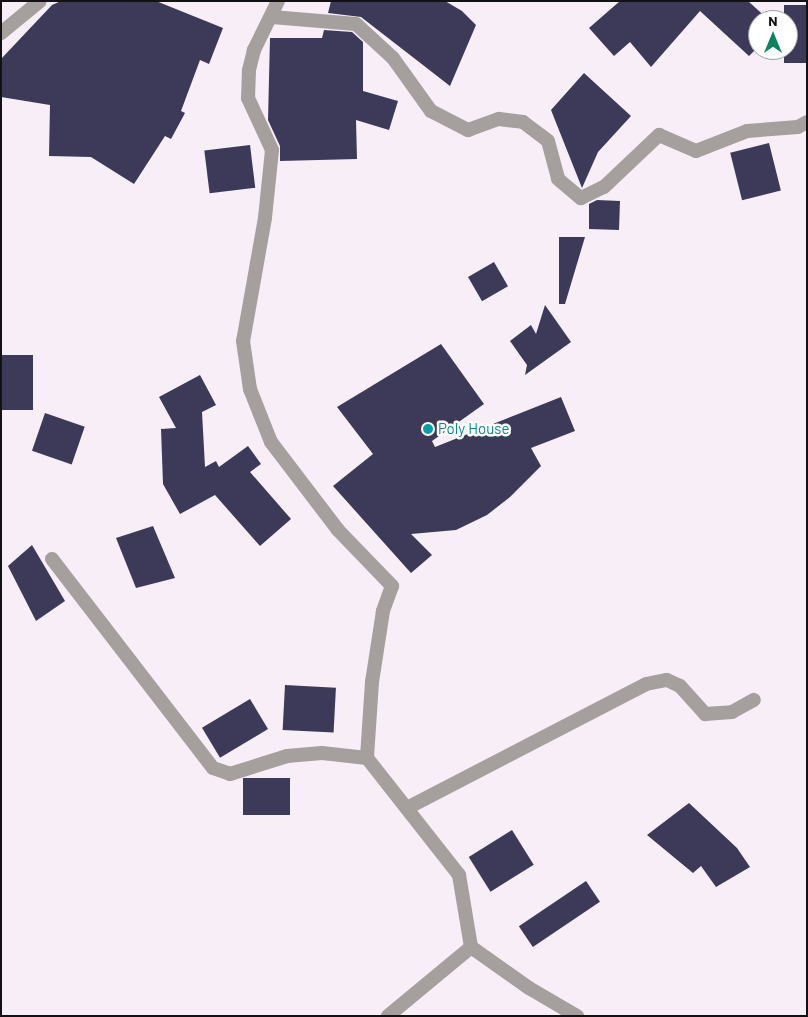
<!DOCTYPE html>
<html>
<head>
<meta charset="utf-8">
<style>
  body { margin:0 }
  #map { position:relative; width:808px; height:1017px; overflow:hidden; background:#f8eef7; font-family:Barlow,sans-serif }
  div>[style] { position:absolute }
  .building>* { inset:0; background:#3d3958; transform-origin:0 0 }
  .minor>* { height:14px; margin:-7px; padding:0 7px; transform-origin:7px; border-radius:7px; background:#a59f9d }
  .dots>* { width:14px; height:14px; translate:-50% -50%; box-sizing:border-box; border:2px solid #fff; border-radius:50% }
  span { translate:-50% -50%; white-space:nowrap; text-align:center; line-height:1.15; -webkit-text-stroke:5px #fff; paint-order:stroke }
  .culture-label { font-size:15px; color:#0d838f }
  .left { translate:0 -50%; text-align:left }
  .frame { position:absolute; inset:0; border:2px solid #141114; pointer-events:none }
  .north { position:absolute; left:748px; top:10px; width:50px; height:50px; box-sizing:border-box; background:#fff; border:1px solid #a1a0a1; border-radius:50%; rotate:0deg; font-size:14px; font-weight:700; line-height:20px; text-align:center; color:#141114 }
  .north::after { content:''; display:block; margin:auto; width:18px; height:22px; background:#0f8260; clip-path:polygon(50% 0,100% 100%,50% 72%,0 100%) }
</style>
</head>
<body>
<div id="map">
  <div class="building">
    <div style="clip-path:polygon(61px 1px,156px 1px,223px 28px,209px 64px,200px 60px,181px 111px,185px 113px,171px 139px,165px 136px,134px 184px,91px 157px,49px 156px,50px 105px,1px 97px,1px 59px,52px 5px)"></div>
    <div style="clip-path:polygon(331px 1px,445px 1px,462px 11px,476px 25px,450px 86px,361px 17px,328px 13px)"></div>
    <div style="clip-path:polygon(620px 1px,748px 1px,769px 20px,758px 20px,758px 47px,749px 56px,700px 11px,651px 67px,630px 42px,614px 56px,589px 28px)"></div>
    <div style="clip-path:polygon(784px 5px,807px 5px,807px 63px,784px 63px,784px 50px,788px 50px,788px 20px,784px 20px)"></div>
    <div style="clip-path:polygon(324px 30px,352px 32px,363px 42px,363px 91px,398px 101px,389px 130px,356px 120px,357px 159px,280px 161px,280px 146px,268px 120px,270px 38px,322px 38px)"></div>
    <div style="clip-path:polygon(584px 73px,631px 116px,598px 152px,582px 188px,551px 110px)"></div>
    <div style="left:769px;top:143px;width:49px;height:40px;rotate:76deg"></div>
    <div style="left:250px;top:145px;width:43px;height:46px;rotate:83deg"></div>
    <div style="clip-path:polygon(597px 200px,620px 201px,619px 230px,589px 229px,589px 204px)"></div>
    <div style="clip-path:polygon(559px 237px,585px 237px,565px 304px,559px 304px)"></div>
    <div style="left:494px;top:262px;width:28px;height:30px;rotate:60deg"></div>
    <div style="clip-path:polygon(545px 305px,571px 342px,525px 375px,527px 365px,510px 341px,531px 325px,536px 334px)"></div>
    <div style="clip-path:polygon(441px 344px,484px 404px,432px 441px,435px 447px,561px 397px,575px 431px,531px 448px,541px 466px,510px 497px,487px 515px,456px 530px,411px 534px,432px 555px,411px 573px,333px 486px,373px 454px,337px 407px)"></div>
    <div style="left:1px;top:355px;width:32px;height:55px"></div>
    <div style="clip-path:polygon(200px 375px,216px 405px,202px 412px,205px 467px,216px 461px,219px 467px,248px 446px,261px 464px,250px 472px,291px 519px,260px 546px,215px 495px,180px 514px,163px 484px,161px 429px,176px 428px,159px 397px)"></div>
    <div style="left:45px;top:413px;width:42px;height:40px;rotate:19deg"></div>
    <div style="clip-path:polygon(153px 526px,175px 578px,136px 588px,116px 538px)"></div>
    <div style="clip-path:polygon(32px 545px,65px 601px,36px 621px,8px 566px)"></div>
    <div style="left:285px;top:685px;width:51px;height:45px;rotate:3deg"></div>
    <div style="left:250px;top:699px;width:35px;height:56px;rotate:59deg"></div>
    <div style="left:290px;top:778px;width:37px;height:47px;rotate:90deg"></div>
    <div style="clip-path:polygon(689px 803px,737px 848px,750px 867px,716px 887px,701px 866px,693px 873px,647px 835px)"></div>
    <div style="left:512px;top:830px;width:41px;height:51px;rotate:58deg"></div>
    <div style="left:586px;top:881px;width:25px;height:81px;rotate:56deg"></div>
  </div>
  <div class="minor">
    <div style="left:278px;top:1px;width:55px;rotate:116.1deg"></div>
    <div style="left:254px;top:50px;width:21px;rotate:104deg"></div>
    <div style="left:249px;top:70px;width:28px;rotate:92deg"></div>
    <div style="left:248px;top:98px;width:57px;rotate:65.2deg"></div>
    <div style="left:272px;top:150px;width:68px;rotate:95.9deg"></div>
    <div style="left:265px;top:218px;width:125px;rotate:100.1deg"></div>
    <div style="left:243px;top:341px;width:49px;rotate:81.7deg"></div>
    <div style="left:250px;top:389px;width:57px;rotate:68.4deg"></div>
    <div style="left:271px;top:442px;width:111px;rotate:52.7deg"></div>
    <div style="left:338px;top:530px;width:78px;rotate:46deg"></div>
    <div style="left:392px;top:586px;width:27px;rotate:110deg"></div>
    <div style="left:383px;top:611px;width:72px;rotate:98.8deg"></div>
    <div style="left:372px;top:682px;width:76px;rotate:93.8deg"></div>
    <div style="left:367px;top:758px;width:149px;rotate:51.8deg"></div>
    <div style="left:459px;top:875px;width:73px;rotate:80.5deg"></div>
    <div style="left:471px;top:947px;width:71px;rotate:35.3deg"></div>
    <div style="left:529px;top:988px;width:56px;rotate:30.3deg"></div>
    <div style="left:272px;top:17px;width:84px;rotate:4.8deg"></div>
    <div style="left:356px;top:24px;width:50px;rotate:42.6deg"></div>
    <div style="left:393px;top:58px;width:65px;rotate:54.4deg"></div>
    <div style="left:431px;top:111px;width:42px;rotate:27.2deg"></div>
    <div style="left:468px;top:130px;width:33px;rotate:-20deg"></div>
    <div style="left:499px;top:119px;width:24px;rotate:7deg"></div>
    <div style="left:523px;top:122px;width:31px;rotate:37deg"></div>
    <div style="left:548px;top:141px;width:39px;rotate:75deg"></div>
    <div style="left:558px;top:179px;width:30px;rotate:40deg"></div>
    <div style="left:581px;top:198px;width:25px;rotate:-26deg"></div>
    <div style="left:604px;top:187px;width:76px;rotate:-43.4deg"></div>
    <div style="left:659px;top:135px;width:40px;rotate:23.4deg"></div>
    <div style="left:696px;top:151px;width:55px;rotate:-21.4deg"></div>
    <div style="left:747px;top:131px;width:51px;rotate:-4.5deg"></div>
    <div style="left:798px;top:127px;width:10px;rotate:-29deg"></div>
    <div style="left:1px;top:33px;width:50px;rotate:-39.4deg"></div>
    <div style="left:52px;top:559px;width:264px;rotate:52.4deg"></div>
    <div style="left:213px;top:768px;width:18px;rotate:19deg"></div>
    <div style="left:230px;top:774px;width:60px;rotate:-17.5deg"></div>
    <div style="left:287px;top:756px;width:35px;rotate:-5deg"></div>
    <div style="left:322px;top:753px;width:45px;rotate:6.3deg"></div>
    <div style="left:407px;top:808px;width:269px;rotate:-27.4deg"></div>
    <div style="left:646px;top:684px;width:21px;rotate:-11deg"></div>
    <div style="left:667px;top:680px;width:14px;rotate:25deg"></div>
    <div style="left:680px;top:686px;width:38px;rotate:48deg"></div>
    <div style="left:705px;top:714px;width:27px;rotate:-4deg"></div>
    <div style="left:732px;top:712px;width:25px;rotate:-29deg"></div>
    <div style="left:388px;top:1016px;width:108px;rotate:-39.7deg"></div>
  </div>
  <div class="dots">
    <div style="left:428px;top:429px;background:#0f9aa8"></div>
  </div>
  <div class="culture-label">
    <span class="left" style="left:438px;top:429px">Poly House</span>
  </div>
  <div class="frame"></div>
  <div class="north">N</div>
</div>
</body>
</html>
